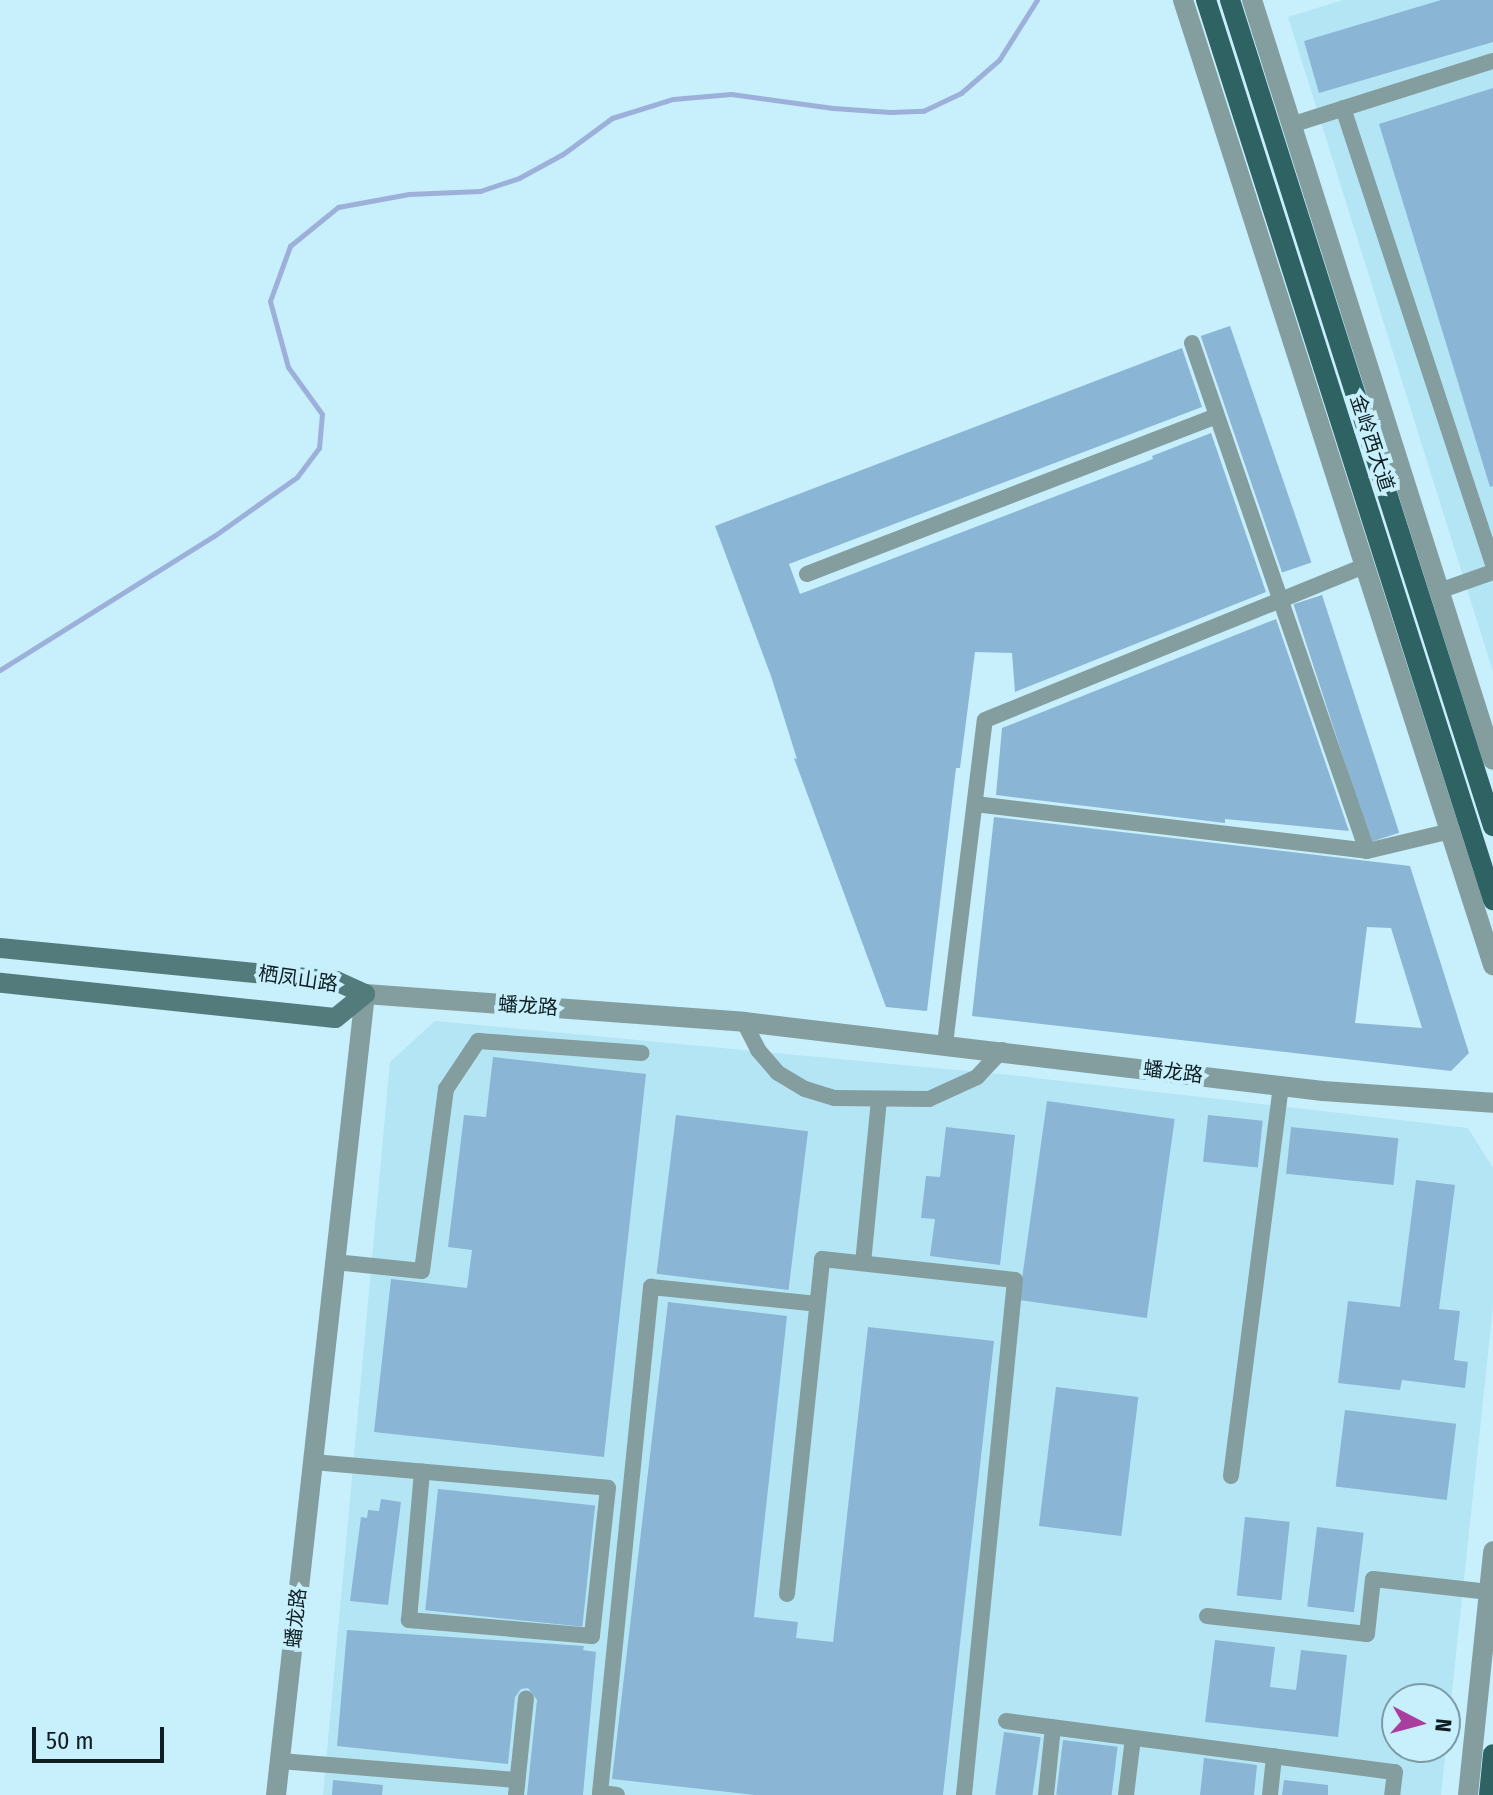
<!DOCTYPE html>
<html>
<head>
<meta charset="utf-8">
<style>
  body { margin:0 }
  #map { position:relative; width:1493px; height:1795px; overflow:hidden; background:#c7effc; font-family:"Fira Sans Condensed","Noto Sans SC",sans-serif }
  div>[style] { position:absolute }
  .built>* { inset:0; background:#b4e5f5 }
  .stream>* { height:5px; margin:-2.5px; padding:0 2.5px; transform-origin:2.5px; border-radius:2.5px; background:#9cb0da }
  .building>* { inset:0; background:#8bb5d5; transform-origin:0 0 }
  .minor>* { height:16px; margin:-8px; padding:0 8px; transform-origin:8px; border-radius:8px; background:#849e9f }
  .tertiary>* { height:20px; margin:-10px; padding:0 10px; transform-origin:10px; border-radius:10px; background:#849e9f }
  .secondary>* { height:20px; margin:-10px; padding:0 10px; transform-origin:10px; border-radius:10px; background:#537b7c }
  .primary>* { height:20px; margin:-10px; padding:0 10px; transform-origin:10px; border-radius:10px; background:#2e6263 }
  span { translate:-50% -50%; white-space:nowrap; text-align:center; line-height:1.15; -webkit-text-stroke:8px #c7effc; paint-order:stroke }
  .street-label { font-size:20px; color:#0f1e22 }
  .north { position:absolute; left:1381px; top:1683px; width:80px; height:80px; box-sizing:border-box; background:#c7effc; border:2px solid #7d9ba5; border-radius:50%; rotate:96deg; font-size:22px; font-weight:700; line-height:32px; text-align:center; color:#0f1e22 }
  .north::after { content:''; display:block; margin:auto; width:28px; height:36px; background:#aa3e9e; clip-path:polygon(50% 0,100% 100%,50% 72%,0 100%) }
  .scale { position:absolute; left:32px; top:1727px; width:132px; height:36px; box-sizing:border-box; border:4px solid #0f1e22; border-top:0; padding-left:10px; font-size:24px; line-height:28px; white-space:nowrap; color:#0f1e22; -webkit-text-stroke:6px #c7effc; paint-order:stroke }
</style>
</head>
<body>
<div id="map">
  <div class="built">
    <div style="clip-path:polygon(1343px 0,1493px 0,1493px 672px,1288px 17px)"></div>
    <div style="clip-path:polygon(evenodd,435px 1021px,1010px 1075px,1468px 1128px,1493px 1168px,1493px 1307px,1441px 1795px,323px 1795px,390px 1062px,435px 1021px,1397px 1699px,1445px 1699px,1445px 1747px,1397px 1747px,1397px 1699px)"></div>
  </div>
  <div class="stream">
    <div style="left:0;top:670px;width:252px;rotate:-32.1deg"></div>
    <div style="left:214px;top:536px;width:102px;rotate:-35.4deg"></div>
    <div style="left:297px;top:477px;width:36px;rotate:-53deg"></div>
    <div style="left:319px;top:448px;width:34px;rotate:-85deg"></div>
    <div style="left:322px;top:414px;width:58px;rotate:-125.9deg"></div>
    <div style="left:288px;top:367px;width:68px;rotate:-105.3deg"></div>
    <div style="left:270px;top:301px;width:59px;rotate:-70deg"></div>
    <div style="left:290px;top:246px;width:62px;rotate:-39.1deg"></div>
    <div style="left:338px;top:207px;width:72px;rotate:-10.4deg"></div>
    <div style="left:409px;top:194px;width:71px;rotate:-2.4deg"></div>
    <div style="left:480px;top:191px;width:41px;rotate:-18.4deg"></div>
    <div style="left:519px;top:178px;width:50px;rotate:-28.6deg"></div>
    <div style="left:563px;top:154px;width:61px;rotate:-36.3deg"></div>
    <div style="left:612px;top:118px;width:64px;rotate:-17.3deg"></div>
    <div style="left:673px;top:99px;width:58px;rotate:-4.9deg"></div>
    <div style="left:731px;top:94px;width:103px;rotate:7.8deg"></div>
    <div style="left:833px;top:108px;width:57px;rotate:4deg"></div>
    <div style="left:890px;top:112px;width:33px;rotate:-2deg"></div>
    <div style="left:923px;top:111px;width:42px;rotate:-25.3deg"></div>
    <div style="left:961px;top:93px;width:50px;rotate:-41deg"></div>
    <div style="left:999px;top:60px;width:71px;rotate:-57.7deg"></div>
  </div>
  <div class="building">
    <div style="clip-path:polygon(1441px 0,1493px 0,1493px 42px,1319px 93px,1304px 41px)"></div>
    <div style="clip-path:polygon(1493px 88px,1493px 486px,1490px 487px,1379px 124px)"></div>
    <div style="left:1230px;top:326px;width:250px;height:31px;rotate:71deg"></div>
    <div style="clip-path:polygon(1182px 348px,1202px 407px,789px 564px,800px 594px,1153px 459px,1152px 456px,1211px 433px,1266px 592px,1015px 692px,1012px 653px,975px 652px,960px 768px,956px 768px,927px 1011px,886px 1007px,794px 758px,797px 759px,771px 676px,715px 526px)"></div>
    <div style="left:1322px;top:595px;width:250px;height:30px;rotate:72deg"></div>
    <div style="clip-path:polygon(1276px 619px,1349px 831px,1225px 819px,1225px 823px,996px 795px,1002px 728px)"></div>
    <div style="clip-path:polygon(evenodd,994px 817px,1410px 866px,1469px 1053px,1451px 1071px,972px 1016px,994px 817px,1367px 927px,1391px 928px,1422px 1028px,1355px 1023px,1367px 927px)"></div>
    <div style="clip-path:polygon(493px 1057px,646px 1074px,604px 1457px,374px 1432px,391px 1279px,467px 1288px,472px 1250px,448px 1247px,464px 1115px,486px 1117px)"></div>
    <div style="left:1047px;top:1101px;width:129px;height:201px;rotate:8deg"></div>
    <div style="left:676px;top:1115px;width:133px;height:160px;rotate:7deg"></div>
    <div style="left:1208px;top:1115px;width:55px;height:47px;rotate:6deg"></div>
    <div style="clip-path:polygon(946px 1127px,1015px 1135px,1000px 1265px,930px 1256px,935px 1219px,921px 1218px,926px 1176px,940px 1177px)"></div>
    <div style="left:1291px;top:1127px;width:108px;height:47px;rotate:6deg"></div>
    <div style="clip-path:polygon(1416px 1180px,1455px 1185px,1439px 1309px,1460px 1311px,1454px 1360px,1468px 1362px,1465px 1388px,1402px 1380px,1400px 1390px,1338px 1383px,1348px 1301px,1400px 1307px)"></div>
    <div style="clip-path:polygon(668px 1302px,787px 1316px,754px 1617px,798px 1622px,796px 1638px,833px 1642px,868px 1327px,994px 1341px,943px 1795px,755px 1795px,612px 1779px)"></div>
    <div style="left:1056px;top:1387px;width:83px;height:140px;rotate:7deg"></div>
    <div style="left:1345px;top:1410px;width:112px;height:77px;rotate:7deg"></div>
    <div style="left:438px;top:1489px;width:158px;height:122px;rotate:6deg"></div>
    <div style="clip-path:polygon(381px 1499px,401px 1502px,388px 1605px,350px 1601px,361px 1517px,367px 1518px,368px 1510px,379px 1511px)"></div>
    <div style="left:1245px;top:1517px;width:45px;height:79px;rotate:6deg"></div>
    <div style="left:1317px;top:1527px;width:47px;height:80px;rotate:7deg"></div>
    <div style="clip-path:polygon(347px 1630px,584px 1646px,583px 1650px,596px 1652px,583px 1795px,527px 1795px,537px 1700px,528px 1688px,521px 1689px,515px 1697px,508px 1764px,337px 1746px)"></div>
    <div style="clip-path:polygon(1215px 1640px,1275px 1647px,1270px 1687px,1296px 1690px,1301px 1650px,1347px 1655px,1338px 1737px,1205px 1722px)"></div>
    <div style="left:1004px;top:1732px;width:37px;height:63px;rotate:8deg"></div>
    <div style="left:1063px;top:1740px;width:55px;height:55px;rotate:7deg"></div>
    <div style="clip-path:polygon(1204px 1758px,1257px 1765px,1254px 1795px,1200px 1795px)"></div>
    <div style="clip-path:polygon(333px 1780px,383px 1785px,382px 1795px,332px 1795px)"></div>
    <div style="clip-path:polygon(1284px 1780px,1328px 1785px,1328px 1795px,1282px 1795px)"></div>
  </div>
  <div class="minor">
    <div style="left:1343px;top:108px;width:479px;rotate:71.8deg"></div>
    <div style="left:1291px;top:125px;width:212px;rotate:-17.6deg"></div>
    <div style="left:1192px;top:343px;width:537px;rotate:70.99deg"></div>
    <div style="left:807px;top:574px;width:439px;rotate:-21.1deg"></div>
    <div style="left:1439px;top:591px;width:57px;rotate:-19.4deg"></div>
    <div style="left:975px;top:804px;width:395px;rotate:6.8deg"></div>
    <div style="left:1367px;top:851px;width:85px;rotate:-13.5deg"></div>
    <div style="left:744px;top:1022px;width:31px;rotate:63deg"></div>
    <div style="left:758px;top:1050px;width:30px;rotate:49deg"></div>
    <div style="left:778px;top:1073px;width:31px;rotate:31deg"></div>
    <div style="left:805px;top:1089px;width:31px;rotate:17deg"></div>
    <div style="left:835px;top:1098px;width:94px;rotate:0.6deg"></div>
    <div style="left:929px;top:1099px;width:53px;rotate:-24.6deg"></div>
    <div style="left:977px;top:1077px;width:37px;rotate:-47deg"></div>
    <div style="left:945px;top:1044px;width:326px;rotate:-83deg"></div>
    <div style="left:985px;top:720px;width:409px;rotate:-22.1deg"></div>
    <div style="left:335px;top:1262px;width:87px;rotate:5.9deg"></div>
    <div style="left:422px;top:1271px;width:184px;rotate:-82.5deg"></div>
    <div style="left:446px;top:1089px;width:58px;rotate:-56.3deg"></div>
    <div style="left:478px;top:1041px;width:164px;rotate:4.2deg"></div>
    <div style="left:863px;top:1263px;width:163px;rotate:-84.4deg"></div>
    <div style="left:313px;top:1462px;width:296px;rotate:5deg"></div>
    <div style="left:608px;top:1488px;width:149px;rotate:96.2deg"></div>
    <div style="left:592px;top:1636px;width:184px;rotate:-175deg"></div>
    <div style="left:409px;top:1620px;width:149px;rotate:-85deg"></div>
    <div style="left:1231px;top:1476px;width:394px;rotate:-82.7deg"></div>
    <div style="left:787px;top:1594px;width:337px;rotate:-84deg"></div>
    <div style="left:822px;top:1259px;width:194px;rotate:6.2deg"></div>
    <div style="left:1015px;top:1280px;width:518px;rotate:95.66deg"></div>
    <div style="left:1207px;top:1616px;width:161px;rotate:6.4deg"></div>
    <div style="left:1367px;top:1634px;width:55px;rotate:-83.8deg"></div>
    <div style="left:1373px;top:1579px;width:117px;rotate:6.4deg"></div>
    <div style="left:1006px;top:1721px;width:392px;rotate:7.5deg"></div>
    <div style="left:1395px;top:1772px;width:23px;rotate:97deg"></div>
    <div style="left:280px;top:1761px;width:238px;rotate:4.6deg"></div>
    <div style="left:516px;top:1795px;width:97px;rotate:-84.1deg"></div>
    <div style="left:617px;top:1795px;width:17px;rotate:-173deg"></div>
    <div style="left:600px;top:1793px;width:509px;rotate:-84.24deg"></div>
    <div style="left:651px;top:1287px;width:167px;rotate:5.8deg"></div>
    <div style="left:1046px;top:1795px;width:68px;rotate:-84.1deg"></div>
    <div style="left:1126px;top:1795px;width:57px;rotate:-83deg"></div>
    <div style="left:1270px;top:1795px;width:39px;rotate:-84deg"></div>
  </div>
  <div class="tertiary">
    <div style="left:1183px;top:0;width:1014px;rotate:72.19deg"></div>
    <div style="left:1252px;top:0;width:797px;rotate:72.41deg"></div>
    <div style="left:276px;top:1795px;width:806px;rotate:-83.66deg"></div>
    <div style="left:365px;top:994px;width:380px;rotate:4.2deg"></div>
    <div style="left:744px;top:1022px;width:583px;rotate:6.8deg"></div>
    <div style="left:1323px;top:1091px;width:170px;rotate:4deg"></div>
    <div style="left:1468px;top:1795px;width:245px;rotate:-84.1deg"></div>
  </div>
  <div class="secondary">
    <div style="left:0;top:948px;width:338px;rotate:5.6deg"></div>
    <div style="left:336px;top:981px;width:32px;rotate:24deg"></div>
    <div style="left:365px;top:994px;width:38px;rotate:141deg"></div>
    <div style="left:335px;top:1018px;width:337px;rotate:-174deg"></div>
  </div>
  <div class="primary">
    <div style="left:1206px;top:0;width:945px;rotate:72.31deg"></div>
    <div style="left:1230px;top:0;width:867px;rotate:72.34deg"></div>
    <div style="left:1489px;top:1795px;width:41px;rotate:-84.4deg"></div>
  </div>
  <div class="street-label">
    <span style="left:1372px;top:443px;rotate:72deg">金岭西大道</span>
    <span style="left:298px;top:979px;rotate:8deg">栖凤山路</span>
    <span style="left:528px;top:1006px;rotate:4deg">蟠龙路</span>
    <span style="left:1173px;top:1072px;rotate:7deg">蟠龙路</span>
    <span style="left:296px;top:1618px;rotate:-84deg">蟠龙路</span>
  </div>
  <div class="north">N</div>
  <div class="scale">50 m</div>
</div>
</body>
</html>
